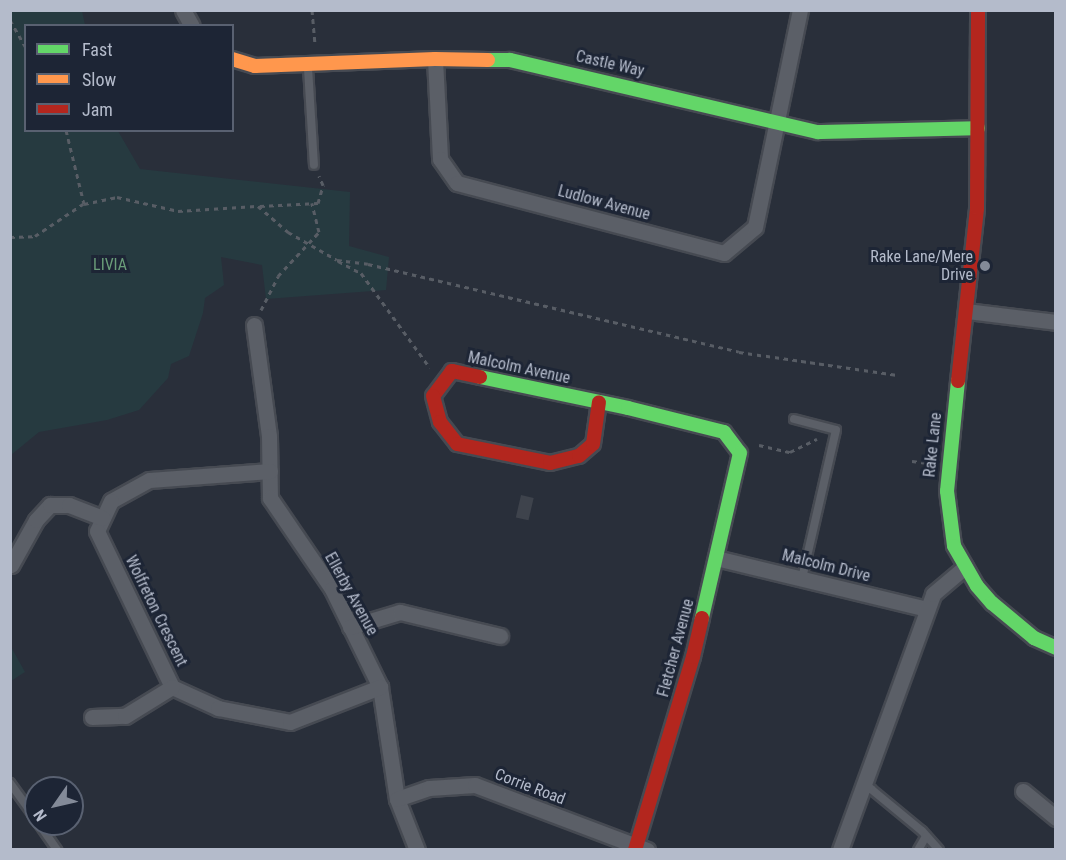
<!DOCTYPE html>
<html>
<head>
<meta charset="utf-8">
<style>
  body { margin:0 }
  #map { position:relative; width:1066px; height:860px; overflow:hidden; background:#292f3a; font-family:"Roboto Condensed",sans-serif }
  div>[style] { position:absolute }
  .green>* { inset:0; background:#263a40 }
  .building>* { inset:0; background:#3e434c; transform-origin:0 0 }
  .path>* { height:3px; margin-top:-1.5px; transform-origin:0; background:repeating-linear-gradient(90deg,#585d65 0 4.5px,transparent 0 9px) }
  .roads { filter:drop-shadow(2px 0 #464a52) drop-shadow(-2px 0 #464a52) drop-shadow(0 2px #464a52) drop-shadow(0 -2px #464a52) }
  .lane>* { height:8px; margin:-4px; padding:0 4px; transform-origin:4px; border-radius:4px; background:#5b5f67 }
  .street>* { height:15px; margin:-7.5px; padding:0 7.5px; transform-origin:7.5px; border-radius:7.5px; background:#5b5f67 }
  .fast>* { height:14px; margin:-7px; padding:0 7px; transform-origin:7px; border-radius:7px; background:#63d668 }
  .slow>* { height:14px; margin:-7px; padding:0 7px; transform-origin:7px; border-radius:7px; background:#ff974d }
  .jam>* { height:14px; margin:-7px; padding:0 7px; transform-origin:7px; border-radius:7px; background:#b3261e }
  .dots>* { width:16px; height:16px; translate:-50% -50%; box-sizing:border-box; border:3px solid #1d2535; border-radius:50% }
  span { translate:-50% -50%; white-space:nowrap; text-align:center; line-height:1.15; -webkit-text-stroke:6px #1d2535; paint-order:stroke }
  .street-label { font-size:16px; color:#b4bbcb }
  .poi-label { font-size:16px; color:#b4bbcb }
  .right { translate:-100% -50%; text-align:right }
  .park-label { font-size:16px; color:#6a9d79 }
  .frame { position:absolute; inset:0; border:12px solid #b4bbcb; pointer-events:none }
  .legend { position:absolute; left:24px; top:24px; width:210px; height:108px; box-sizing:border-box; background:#1d2535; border:2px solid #596171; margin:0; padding:8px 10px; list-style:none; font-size:18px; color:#b4bbcb }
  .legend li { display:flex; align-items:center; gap:12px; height:30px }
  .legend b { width:30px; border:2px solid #596171 }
  .north { position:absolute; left:24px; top:776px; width:60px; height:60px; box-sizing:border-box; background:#1d2535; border:2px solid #596171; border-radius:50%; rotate:236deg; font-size:16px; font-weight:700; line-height:24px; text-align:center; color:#b4bbcb }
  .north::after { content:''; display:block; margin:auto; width:21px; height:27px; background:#838a98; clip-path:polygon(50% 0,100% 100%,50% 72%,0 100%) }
</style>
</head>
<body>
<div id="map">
  <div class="green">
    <div style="clip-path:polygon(11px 10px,82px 11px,85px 25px,26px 26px,26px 130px,118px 131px,140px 169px,350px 192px,349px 246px,389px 257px,386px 290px,266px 299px,262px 265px,221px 257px,224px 285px,205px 298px,203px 313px,189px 356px,171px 364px,168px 378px,139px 410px,107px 420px,39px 432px,11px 455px)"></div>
    <div style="clip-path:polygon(10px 645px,25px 672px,11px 681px,10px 681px)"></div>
  </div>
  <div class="building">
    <div style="left:521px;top:495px;width:13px;height:23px;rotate:13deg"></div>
  </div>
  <div class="path">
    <div style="left:312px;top:10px;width:35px;rotate:85deg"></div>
    <div style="left:10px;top:20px;width:32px;rotate:60deg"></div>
    <div style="left:66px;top:130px;width:76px;rotate:76.3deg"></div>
    <div style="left:84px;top:204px;width:34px;rotate:-12deg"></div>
    <div style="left:117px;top:197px;width:63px;rotate:12.9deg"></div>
    <div style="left:178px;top:211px;width:80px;rotate:-3.6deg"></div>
    <div style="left:258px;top:206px;width:40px;rotate:41deg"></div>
    <div style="left:288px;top:232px;width:56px;rotate:29.7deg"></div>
    <div style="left:337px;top:260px;width:31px;rotate:7deg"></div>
    <div style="left:368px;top:264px;width:381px;rotate:13.3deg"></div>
    <div style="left:739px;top:352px;width:160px;rotate:8.3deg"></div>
    <div style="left:260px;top:206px;width:58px;rotate:-3deg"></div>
    <div style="left:318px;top:203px;width:19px;rotate:-74deg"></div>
    <div style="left:323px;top:185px;width:10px;rotate:-114deg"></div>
    <div style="left:10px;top:237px;width:25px;rotate:-2deg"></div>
    <div style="left:35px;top:236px;width:58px;rotate:-33.7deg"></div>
    <div style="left:338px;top:261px;width:26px;rotate:28deg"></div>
    <div style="left:361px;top:273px;width:117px;rotate:54deg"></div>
    <div style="left:261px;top:310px;width:38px;rotate:-63deg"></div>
    <div style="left:278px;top:276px;width:60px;rotate:-47deg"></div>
    <div style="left:319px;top:232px;width:30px;rotate:-104deg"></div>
    <div style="left:759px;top:445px;width:32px;rotate:13deg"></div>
    <div style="left:790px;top:452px;width:30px;rotate:-26deg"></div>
    <div style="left:912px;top:461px;width:16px;rotate:7deg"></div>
  </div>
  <div class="roads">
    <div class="lane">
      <div style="left:308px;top:68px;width:97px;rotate:86.5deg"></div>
      <div style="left:794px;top:419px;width:43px;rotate:14.7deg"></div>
      <div style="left:836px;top:430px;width:153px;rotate:102.9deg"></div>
      <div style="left:10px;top:783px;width:44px;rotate:54.2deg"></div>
      <div style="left:863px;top:786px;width:9px;rotate:21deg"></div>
      <div style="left:871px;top:789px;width:66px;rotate:39.5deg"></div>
      <div style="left:922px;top:831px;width:25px;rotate:48deg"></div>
      <div style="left:39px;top:824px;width:32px;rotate:55deg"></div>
      <div style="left:918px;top:850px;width:16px;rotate:-60deg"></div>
    </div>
    <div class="street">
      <div style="left:183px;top:10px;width:18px;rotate:61deg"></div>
      <div style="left:435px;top:59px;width:100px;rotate:87.1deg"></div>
      <div style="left:440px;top:159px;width:29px;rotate:55deg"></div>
      <div style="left:457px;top:183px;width:276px;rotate:14.7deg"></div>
      <div style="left:724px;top:253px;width:40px;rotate:-40deg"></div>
      <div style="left:755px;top:227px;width:222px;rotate:-78.3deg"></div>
      <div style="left:967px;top:311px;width:90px;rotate:7deg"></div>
      <div style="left:254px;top:325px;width:112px;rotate:82.3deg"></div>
      <div style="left:269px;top:436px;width:62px;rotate:89.1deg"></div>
      <div style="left:270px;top:498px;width:110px;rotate:55.7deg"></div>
      <div style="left:332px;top:589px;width:109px;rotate:63.9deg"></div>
      <div style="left:380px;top:687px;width:113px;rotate:81.4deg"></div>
      <div style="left:397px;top:799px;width:55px;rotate:68.6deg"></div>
      <div style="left:270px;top:471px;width:121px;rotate:175.7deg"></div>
      <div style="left:149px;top:480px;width:43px;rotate:151.1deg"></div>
      <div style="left:111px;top:501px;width:33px;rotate:115deg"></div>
      <div style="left:97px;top:531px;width:173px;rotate:64.3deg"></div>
      <div style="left:172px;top:687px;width:51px;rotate:24.5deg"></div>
      <div style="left:218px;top:708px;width:73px;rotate:11deg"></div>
      <div style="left:290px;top:722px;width:97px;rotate:-21.3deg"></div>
      <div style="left:716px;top:558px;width:217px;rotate:13.6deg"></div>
      <div style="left:11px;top:565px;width:51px;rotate:-60.9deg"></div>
      <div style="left:36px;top:520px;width:21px;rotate:-47deg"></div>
      <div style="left:50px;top:505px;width:19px"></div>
      <div style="left:69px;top:505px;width:36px;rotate:21deg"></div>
      <div style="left:350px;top:627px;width:52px;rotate:-16.7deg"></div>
      <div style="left:400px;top:612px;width:103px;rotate:13.5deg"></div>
      <div style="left:92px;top:717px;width:33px;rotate:-2deg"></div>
      <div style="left:125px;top:716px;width:55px;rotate:-31.7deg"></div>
      <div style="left:1023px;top:791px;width:43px;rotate:39.3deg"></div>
      <div style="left:397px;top:799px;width:34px;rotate:-19deg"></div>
      <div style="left:429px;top:788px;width:46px;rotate:-3.7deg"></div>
      <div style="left:475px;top:785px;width:184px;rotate:20.7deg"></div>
      <div style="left:840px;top:850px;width:272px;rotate:-70deg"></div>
      <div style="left:933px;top:594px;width:42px;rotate:-40.2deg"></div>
    </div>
    <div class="fast">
      <div style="left:488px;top:60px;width:22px"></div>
      <div style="left:510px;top:60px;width:316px;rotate:13.2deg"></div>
      <div style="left:818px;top:132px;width:160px;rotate:-1.4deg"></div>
      <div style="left:480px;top:377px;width:151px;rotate:11.8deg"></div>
      <div style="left:628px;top:408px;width:99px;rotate:14deg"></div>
      <div style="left:724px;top:432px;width:26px;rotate:53deg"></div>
      <div style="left:740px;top:453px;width:169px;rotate:103deg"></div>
      <div style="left:958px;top:381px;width:111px;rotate:95.7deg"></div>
      <div style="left:947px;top:491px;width:55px;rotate:82.7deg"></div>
      <div style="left:954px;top:546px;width:46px;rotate:60.1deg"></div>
      <div style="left:977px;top:586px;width:23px;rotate:49deg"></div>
      <div style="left:992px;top:603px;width:55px;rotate:39.8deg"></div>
      <div style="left:1034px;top:638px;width:24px;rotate:24deg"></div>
    </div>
    <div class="slow">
      <div style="left:232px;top:59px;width:24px;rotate:17deg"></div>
      <div style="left:255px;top:66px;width:180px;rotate:-2.2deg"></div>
      <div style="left:435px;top:59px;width:53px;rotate:1.1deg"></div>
    </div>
    <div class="jam">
      <div style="left:480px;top:377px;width:29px;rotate:-168deg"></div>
      <div style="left:452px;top:371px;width:31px;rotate:127deg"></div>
      <div style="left:433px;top:396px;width:27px;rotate:75deg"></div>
      <div style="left:440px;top:422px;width:28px;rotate:52deg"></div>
      <div style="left:457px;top:444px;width:95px;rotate:11.5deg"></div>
      <div style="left:550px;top:463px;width:30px;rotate:-14deg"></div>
      <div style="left:579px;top:456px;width:18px;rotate:-41deg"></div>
      <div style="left:593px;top:444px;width:42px;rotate:-81.9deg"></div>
      <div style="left:958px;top:381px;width:174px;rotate:-83.7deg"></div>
      <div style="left:977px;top:208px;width:198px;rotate:-89.7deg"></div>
      <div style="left:635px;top:850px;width:202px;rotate:-73.3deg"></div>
      <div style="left:693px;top:657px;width:40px;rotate:-77deg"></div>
    </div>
  </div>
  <div class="dots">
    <div style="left:985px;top:266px;background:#838a98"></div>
  </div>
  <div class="street-label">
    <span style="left:610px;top:64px;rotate:13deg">Castle Way</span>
    <span style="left:604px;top:203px;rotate:15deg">Ludlow Avenue</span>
    <span style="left:519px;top:368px;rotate:12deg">Malcolm Avenue</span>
    <span style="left:933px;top:445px;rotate:-84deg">Rake Lane</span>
    <span style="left:826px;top:566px;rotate:14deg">Malcolm Drive</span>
    <span style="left:351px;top:594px;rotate:61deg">Ellerby Avenue</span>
    <span style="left:156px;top:611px;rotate:64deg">Wolfreton Crescent</span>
    <span style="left:676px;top:648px;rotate:-75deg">Fletcher Avenue</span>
    <span style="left:530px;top:787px;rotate:21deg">Corrie Road</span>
  </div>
  <div class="poi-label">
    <span class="right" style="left:973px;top:266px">Rake Lane/Mere<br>Drive</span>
  </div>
  <div class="park-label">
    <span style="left:110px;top:265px">LIVIA</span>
  </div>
  <div class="frame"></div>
  <ul class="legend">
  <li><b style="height:8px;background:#63d668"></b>Fast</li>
  <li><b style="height:8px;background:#ff974d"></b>Slow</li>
  <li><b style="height:8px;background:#b3261e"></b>Jam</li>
  </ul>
  <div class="north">N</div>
</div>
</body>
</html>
